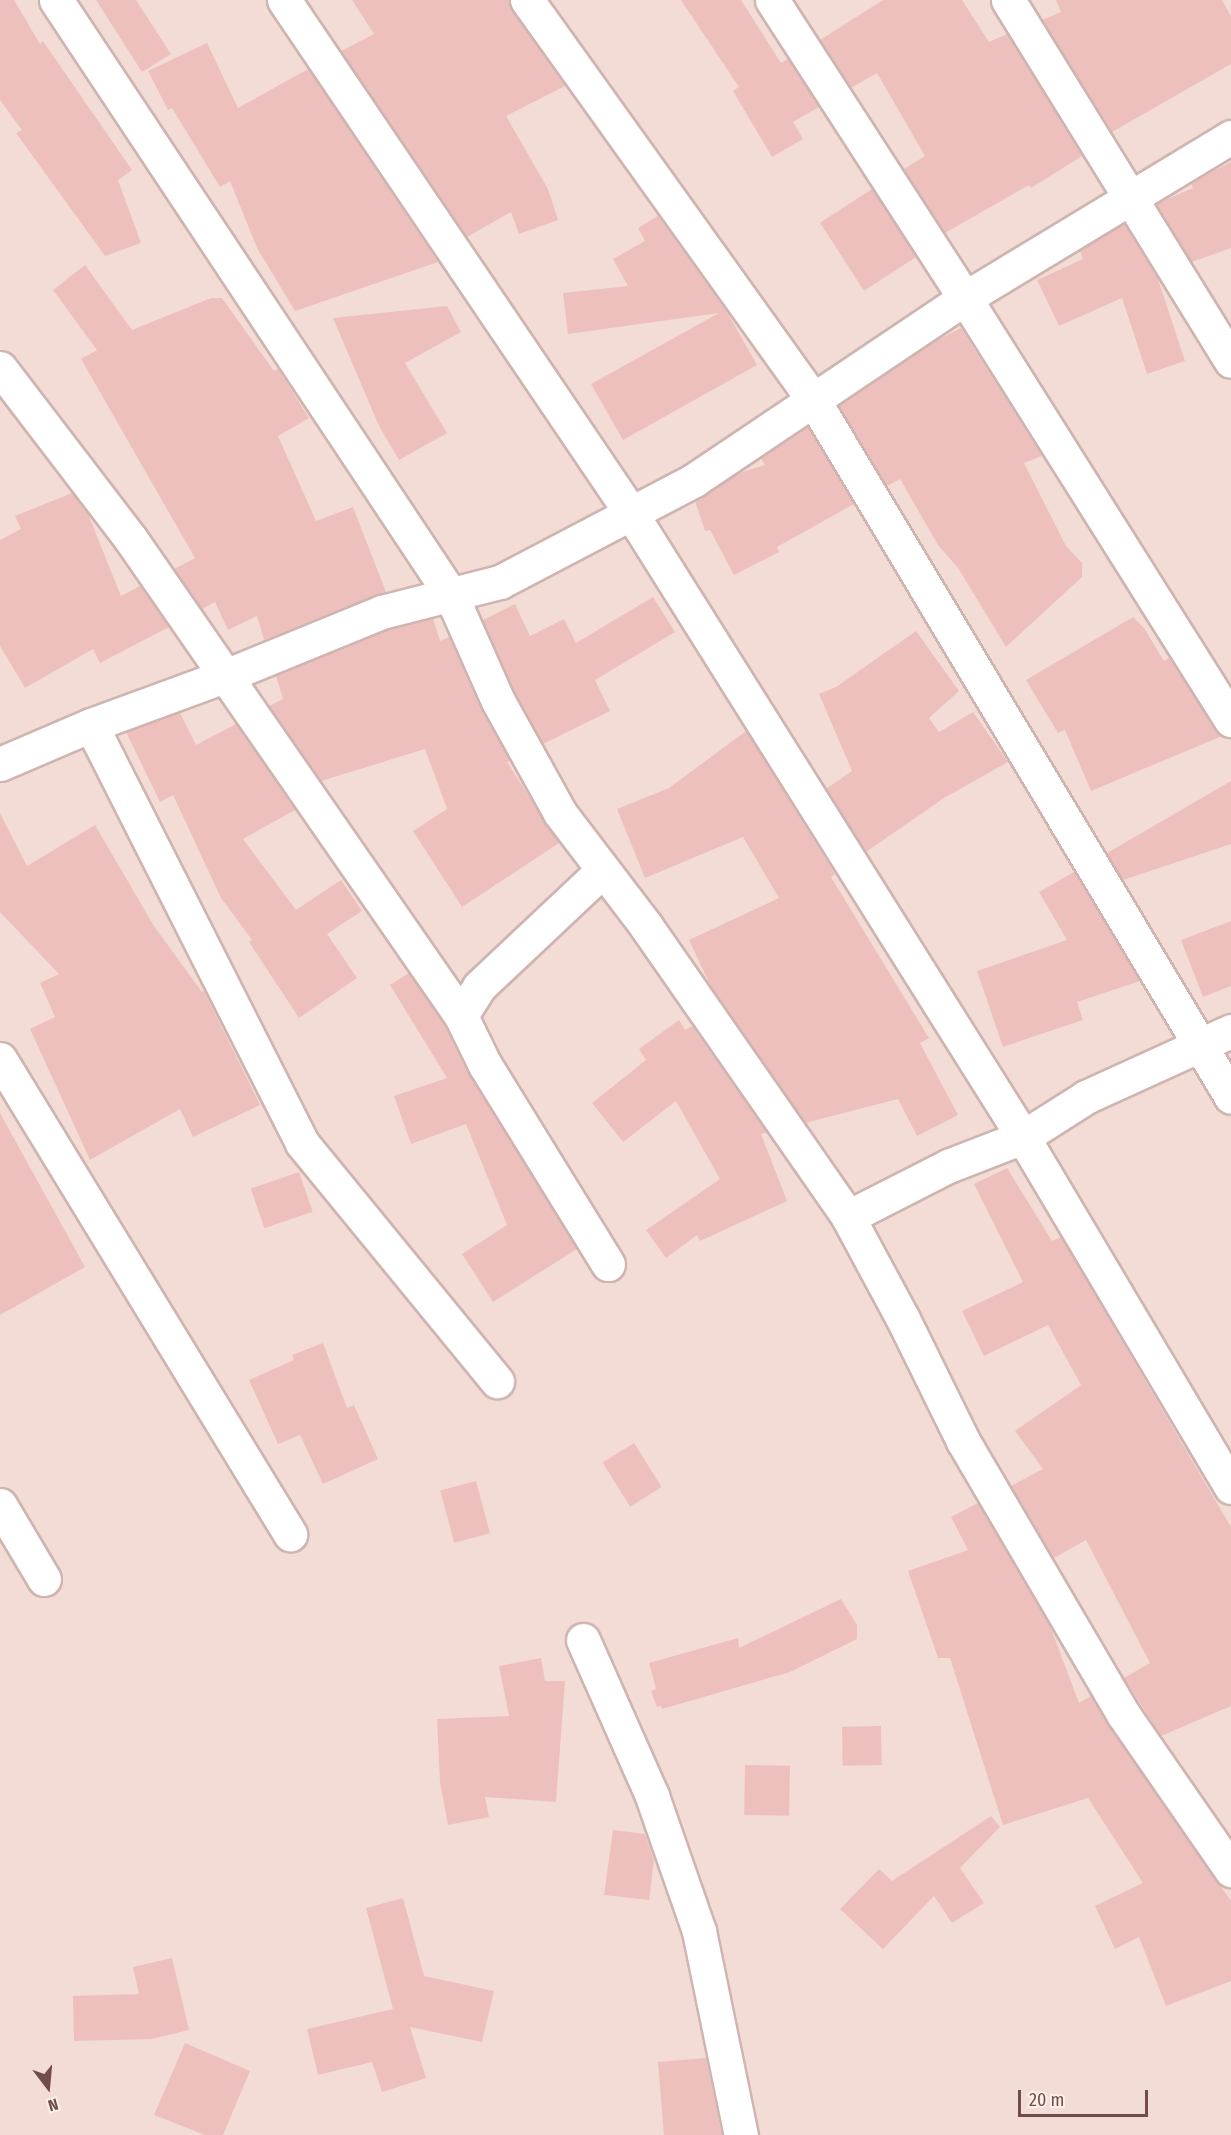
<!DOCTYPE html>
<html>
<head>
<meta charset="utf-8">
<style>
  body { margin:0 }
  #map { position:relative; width:1231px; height:2135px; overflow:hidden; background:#faeae4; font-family:"Fira Sans Condensed",sans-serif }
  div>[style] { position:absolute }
  .residential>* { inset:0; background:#f3dcd6; transform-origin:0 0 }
  .building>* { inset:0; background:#eec0bd; transform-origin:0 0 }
  .roads { filter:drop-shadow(2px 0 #cfb4b0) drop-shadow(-2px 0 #cfb4b0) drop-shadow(0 2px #cfb4b0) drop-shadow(0 -2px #cfb4b0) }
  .minor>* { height:33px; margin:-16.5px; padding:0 16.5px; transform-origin:16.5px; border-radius:16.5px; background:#fff }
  span { translate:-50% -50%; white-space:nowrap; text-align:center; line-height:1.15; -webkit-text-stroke:4.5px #feefe9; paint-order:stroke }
  .north { position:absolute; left:18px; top:2057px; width:60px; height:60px; -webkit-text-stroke:4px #feefe9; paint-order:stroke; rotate:164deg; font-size:16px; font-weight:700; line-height:24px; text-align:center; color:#714c4b }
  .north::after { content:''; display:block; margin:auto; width:21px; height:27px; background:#714c4b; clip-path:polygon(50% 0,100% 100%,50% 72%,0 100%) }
  .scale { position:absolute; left:1018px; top:2090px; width:130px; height:27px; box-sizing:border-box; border:3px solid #714c4b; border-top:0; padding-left:8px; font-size:18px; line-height:21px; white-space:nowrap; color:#714c4b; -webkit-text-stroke:4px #feefe9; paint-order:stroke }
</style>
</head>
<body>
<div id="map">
  <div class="residential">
    <div style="left:0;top:0;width:1231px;height:2135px"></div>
  </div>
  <div class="building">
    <div style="clip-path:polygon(0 0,14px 0,40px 44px,43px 41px,132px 170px,118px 180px,141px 243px,105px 256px,16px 133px,22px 130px,0 100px)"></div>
    <div style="clip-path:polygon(96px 0,136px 0,171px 54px,142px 72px)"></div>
    <div style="clip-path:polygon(352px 0,509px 0,512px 11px,565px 86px,506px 116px,548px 189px,558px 220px,519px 234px,511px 212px,467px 237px,341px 51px,374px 34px)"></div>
    <div style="clip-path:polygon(681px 0,741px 0,781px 63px,788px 59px,819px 107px,793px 122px,803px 139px,772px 157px,733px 91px,739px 87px)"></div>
    <div style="clip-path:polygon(883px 0,962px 0,989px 42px,1007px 34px,1082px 156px,1031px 188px,1029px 185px,945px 233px,904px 169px,925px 156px,877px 73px,851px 88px,820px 40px)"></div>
    <div style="clip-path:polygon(1056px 0,1222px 0,1231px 16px,1231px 64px,1112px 132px,1042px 20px,1061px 12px)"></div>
    <div style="clip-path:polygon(207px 43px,238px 108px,308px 69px,438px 262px,295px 311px,257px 248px,230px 181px,220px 187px,172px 108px,168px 110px,148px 71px)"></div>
    <div style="clip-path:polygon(1231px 162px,1231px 248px,1192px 262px,1156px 204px,1193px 188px,1191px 183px)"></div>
    <div style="left:872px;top:189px;width:81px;height:62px;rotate:57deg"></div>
    <div style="clip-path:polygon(658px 216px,727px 312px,757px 365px,623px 440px,591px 384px,719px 313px,568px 334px,563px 293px,628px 286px,613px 259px,645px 241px,638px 228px)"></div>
    <div style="clip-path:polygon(1124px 224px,1158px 279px,1185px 361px,1147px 374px,1122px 298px,1059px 326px,1037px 280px,1083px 259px,1080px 251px)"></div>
    <div style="clip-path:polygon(85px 265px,132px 330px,211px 298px,222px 298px,274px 371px,278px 369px,309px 418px,278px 436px,316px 521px,353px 507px,386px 592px,264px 640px,257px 616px,228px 630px,215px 602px,202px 609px,174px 569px,195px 558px,81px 359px,97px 350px,53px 290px)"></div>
    <div style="clip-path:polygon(447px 306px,461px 332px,405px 363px,447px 433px,399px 460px,379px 426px,333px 318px)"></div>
    <div style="clip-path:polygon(961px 328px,1042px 456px,1024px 463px,1066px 546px,1082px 563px,1082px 577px,1006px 647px,958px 568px,938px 545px,900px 479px,887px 486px,839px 406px,930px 344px)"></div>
    <div style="clip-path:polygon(807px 426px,854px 504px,777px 547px,779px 552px,734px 575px,710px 530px,705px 531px,695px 501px,736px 474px,765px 465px,761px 458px)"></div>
    <div style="clip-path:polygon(72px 493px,88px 514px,121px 596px,140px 586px,169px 627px,100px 663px,93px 649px,25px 688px,0 646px,0 540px,21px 529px,15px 516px)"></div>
    <div style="clip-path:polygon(653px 597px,675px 632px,595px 680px,610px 711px,543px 744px,515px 693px,483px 620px,515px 604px,530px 636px,564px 619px,576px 643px)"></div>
    <div style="clip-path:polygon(1133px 617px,1144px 628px,1164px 661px,1169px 658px,1222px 736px,1091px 791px,1065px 730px,1058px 733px,1026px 680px)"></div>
    <div style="clip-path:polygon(433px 618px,440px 641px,449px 637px,481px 709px,510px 761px,507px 762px,559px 843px,462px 907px,413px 831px,447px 809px,425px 749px,321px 781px,269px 706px,283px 699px,276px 676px,388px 630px)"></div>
    <div style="clip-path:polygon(916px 631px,959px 691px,929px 718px,939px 732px,973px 712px,1008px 762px,944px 798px,866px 852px,826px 789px,852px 771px,819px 694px,836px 687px)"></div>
    <div style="clip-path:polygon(180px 713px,196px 745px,236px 724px,295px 810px,243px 839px,296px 910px,341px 880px,362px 911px,327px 934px,357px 978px,299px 1018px,249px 942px,252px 940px,221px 898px,173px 795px,160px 802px,126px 732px)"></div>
    <div style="clip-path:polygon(746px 731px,835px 874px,831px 877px,929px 1038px,920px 1043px,958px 1115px,917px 1136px,898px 1099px,805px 1123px,712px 989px,689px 940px,779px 898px,743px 837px,645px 878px,617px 809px,669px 788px)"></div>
    <div style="clip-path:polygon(1231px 781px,1231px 844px,1123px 880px,1107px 853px)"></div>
    <div style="clip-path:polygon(0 813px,27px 866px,95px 825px,154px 926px,202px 992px,204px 991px,260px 1105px,193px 1137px,180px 1109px,90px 1160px,30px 1029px,55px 1017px,40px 983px,59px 974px,0 912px)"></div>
    <div style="clip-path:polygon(1074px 872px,1140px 981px,1077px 1002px,1083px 1020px,1003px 1047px,977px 971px,1067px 940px,1039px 892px)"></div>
    <div style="clip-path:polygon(1231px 921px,1231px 986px,1203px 997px,1181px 940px)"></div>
    <div style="clip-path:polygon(409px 973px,445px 1026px,469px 1075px,577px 1249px,493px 1302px,462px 1254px,507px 1225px,466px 1124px,411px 1144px,394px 1096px,447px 1078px,390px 985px)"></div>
    <div style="clip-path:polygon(679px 1020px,685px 1030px,692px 1026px,767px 1133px,761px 1134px,787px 1201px,700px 1241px,697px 1235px,666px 1258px,646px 1230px,720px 1179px,676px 1101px,623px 1142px,592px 1103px,646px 1060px,639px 1049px)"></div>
    <div style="clip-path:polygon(0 1113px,85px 1267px,0 1315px)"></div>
    <div style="clip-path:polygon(1007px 1168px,1052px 1241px,1061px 1237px,1231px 1527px,1231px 1706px,1161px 1736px,1124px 1678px,1150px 1663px,1086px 1540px,1054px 1558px,1011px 1486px,1043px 1469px,1015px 1431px,1081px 1385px,1048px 1325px,984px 1356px,962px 1311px,1023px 1282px,974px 1184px)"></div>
    <div style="left:299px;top:1172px;width:42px;height:51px;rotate:71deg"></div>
    <div style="clip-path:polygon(323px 1343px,347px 1408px,354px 1405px,378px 1459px,323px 1484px,300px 1435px,278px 1444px,249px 1380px,294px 1360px,292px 1355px)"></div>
    <div style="left:634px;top:1443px;width:52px;height:37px;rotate:58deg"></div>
    <div style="left:476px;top:1481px;width:54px;height:37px;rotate:75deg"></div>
    <div style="clip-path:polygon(978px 1503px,1050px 1626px,1079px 1703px,1091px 1696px,1108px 1725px,1231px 1901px,1231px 1981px,1166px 2006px,1139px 1937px,1115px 1949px,1095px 1906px,1143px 1883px,1088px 1798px,1003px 1825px,950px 1658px,938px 1658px,908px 1571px,968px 1550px,951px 1517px)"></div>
    <div style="clip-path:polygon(841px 1599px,857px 1625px,857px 1639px,790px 1672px,662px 1709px,661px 1706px,657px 1707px,651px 1691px,656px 1689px,649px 1663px,738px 1638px,739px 1648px)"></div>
    <div style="clip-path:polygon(541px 1658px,545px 1681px,565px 1681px,556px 1802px,485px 1797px,489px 1817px,448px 1825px,440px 1782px,437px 1719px,509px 1716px,499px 1666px)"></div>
    <div style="left:881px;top:1726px;width:39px;height:39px;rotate:89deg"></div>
    <div style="left:745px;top:1765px;width:45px;height:50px;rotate:1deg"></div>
    <div style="clip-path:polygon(991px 1816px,1000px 1827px,960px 1868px,984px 1903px,952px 1923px,934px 1896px,883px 1949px,840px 1909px,879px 1869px,892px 1881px)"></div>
    <div style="clip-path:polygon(613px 1830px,645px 1834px,654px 1860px,649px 1900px,604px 1895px)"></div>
    <div style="clip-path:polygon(403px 1898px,424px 1976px,494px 1991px,482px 2042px,410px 2027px,426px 2078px,382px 2092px,372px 2062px,318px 2075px,307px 2029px,393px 2009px,366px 1908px)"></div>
    <div style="clip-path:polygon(172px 1958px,189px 2030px,152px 2039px,74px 2041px,73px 1996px,139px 1994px,133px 1967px)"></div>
    <div style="clip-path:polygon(185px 2043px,250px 2071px,223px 2135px,205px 2135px,154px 2115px)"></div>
    <div style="clip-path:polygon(706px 2058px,722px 2135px,664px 2135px,658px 2062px)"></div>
  </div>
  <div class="roads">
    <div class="minor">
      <div style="left:56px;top:0;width:714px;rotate:56.42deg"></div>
      <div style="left:451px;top:595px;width:116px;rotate:66.1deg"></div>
      <div style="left:498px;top:701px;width:128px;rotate:61deg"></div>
      <div style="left:560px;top:813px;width:142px;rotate:52.7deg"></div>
      <div style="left:646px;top:926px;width:354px;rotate:55.2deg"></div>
      <div style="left:848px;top:1217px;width:116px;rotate:61.7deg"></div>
      <div style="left:903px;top:1319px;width:136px;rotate:63.8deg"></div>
      <div style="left:963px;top:1441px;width:316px;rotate:59.6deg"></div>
      <div style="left:1123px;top:1714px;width:190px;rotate:55.3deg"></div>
      <div style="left:284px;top:0;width:619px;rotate:55.93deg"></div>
      <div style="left:631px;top:513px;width:737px;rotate:57.86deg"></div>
      <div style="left:1023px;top:1137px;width:407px;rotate:59.3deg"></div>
      <div style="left:527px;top:0;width:493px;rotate:54.4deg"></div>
      <div style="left:814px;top:401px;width:811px;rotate:59.07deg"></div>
      <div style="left:772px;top:0;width:355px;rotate:57.1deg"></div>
      <div style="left:965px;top:298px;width:499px;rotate:57.8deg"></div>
      <div style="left:1008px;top:0;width:424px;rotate:58.3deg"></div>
      <div style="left:0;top:368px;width:214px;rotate:52.6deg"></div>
      <div style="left:130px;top:538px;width:581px;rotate:55.3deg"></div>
      <div style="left:91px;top:725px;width:468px;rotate:63.2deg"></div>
      <div style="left:302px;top:1143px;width:308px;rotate:50.7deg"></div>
      <div style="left:0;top:764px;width:99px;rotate:-23.2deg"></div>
      <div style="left:91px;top:725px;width:143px;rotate:-20.1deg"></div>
      <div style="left:225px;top:676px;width:170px;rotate:-22.2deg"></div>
      <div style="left:382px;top:612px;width:122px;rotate:-14.3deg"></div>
      <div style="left:500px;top:582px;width:219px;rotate:-27.7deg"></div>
      <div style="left:694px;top:480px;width:326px;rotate:-33.9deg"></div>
      <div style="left:965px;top:298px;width:311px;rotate:-31.2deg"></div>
      <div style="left:603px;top:870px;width:170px;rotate:136.7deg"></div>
      <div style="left:479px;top:987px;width:34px;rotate:122deg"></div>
      <div style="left:461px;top:1016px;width:55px;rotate:63.9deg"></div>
      <div style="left:485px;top:1065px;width:234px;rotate:58.3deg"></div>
      <div style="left:0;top:1059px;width:557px;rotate:58.59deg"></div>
      <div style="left:848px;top:1217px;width:112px;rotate:-27deg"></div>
      <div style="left:948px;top:1166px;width:80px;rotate:-21.1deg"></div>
      <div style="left:1023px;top:1137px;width:75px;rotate:-32.4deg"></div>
      <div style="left:1086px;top:1097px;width:159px;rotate:-24.5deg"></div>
      <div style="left:0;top:1505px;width:86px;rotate:59.3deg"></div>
      <div style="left:583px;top:1640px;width:171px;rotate:66.1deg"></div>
      <div style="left:652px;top:1796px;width:143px;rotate:70.8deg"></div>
      <div style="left:699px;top:1931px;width:208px;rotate:78.4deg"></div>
    </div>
  </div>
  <div class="north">N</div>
  <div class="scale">20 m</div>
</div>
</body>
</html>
